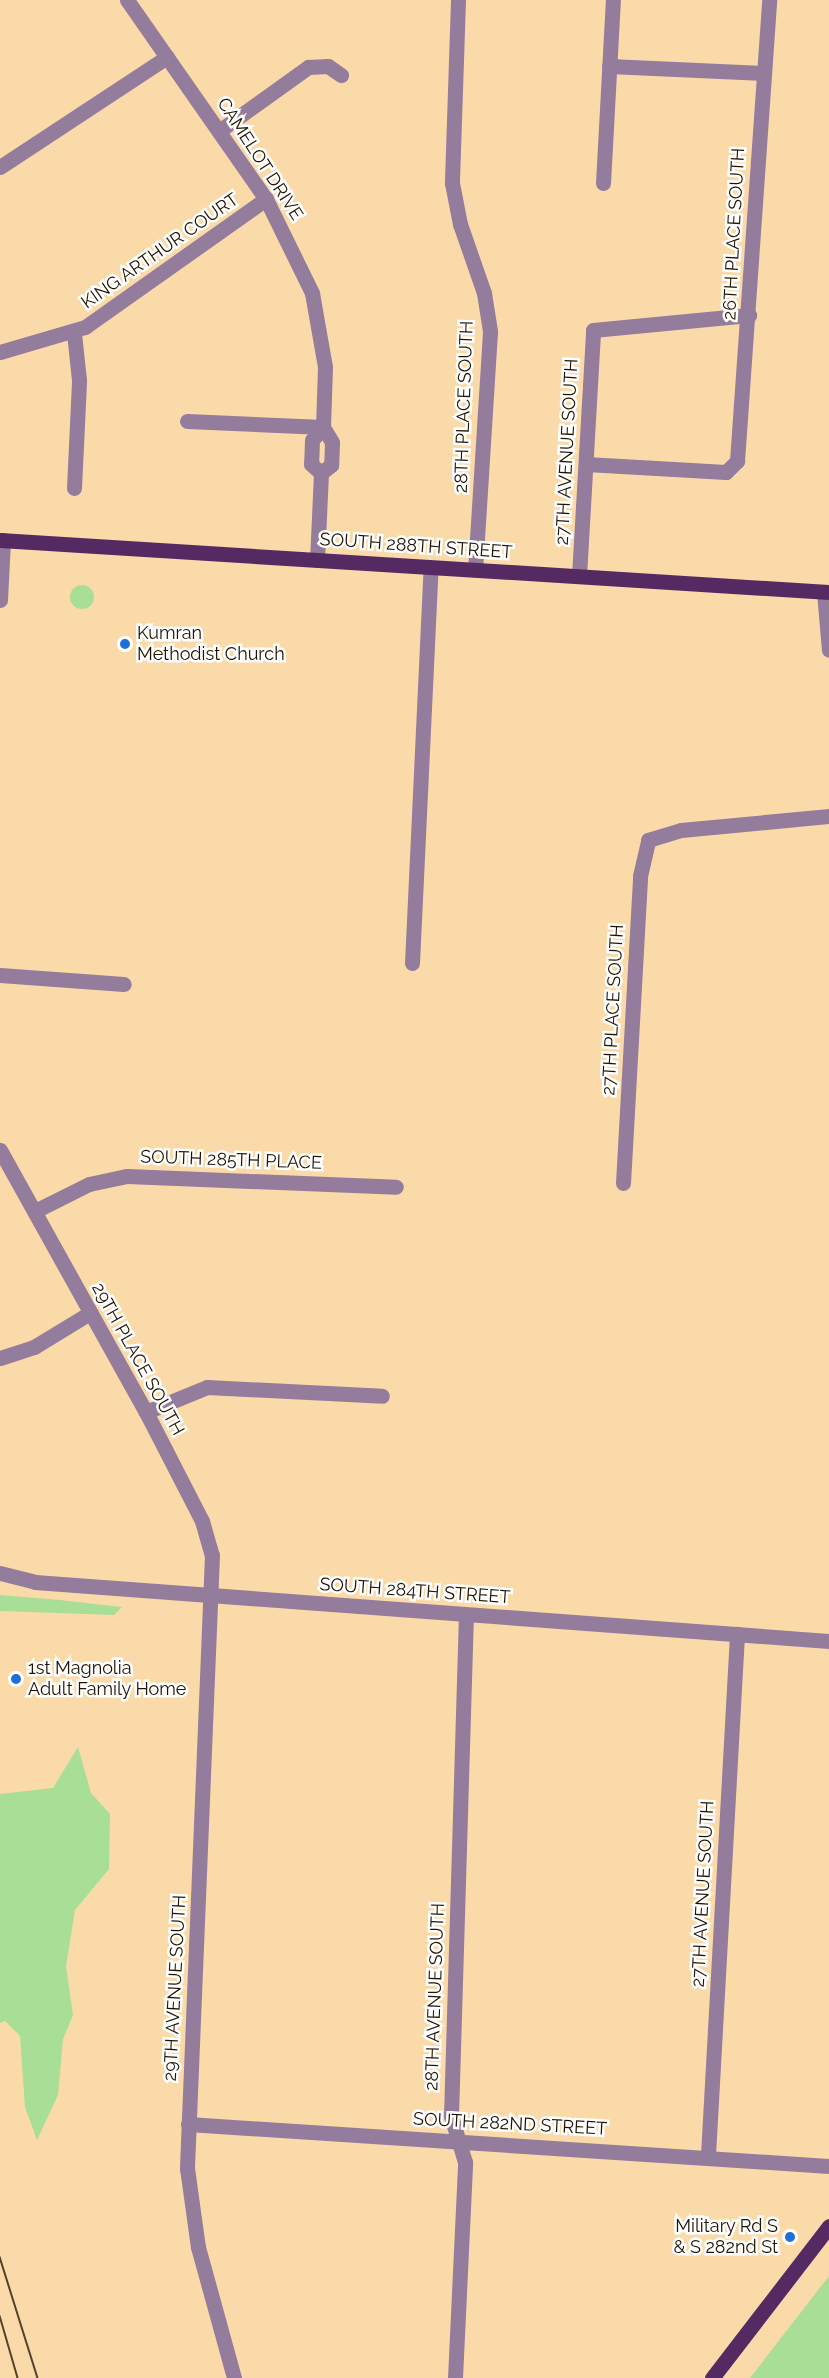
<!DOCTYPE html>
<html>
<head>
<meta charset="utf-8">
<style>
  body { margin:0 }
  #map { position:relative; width:829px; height:2378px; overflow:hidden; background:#fbdaaa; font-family:Raleway,sans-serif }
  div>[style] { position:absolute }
  .green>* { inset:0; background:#a8de95 }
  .round { border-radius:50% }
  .minor>* { height:15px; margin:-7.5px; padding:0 7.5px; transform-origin:7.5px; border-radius:7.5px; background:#947c9c }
  .major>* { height:15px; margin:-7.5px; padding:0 7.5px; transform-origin:7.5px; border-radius:7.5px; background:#552962 }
  .tram>* { height:1.5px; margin:-0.75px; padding:0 0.75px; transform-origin:0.75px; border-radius:0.75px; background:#53432a }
  .dots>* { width:16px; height:16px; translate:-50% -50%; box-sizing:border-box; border:3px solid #fff; border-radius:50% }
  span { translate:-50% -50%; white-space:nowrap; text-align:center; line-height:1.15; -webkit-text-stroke:5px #fff; paint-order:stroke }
  .street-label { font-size:18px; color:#1f1403 }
  .poi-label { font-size:18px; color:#1f1403 }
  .left { translate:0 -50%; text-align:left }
  .right { translate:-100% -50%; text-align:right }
</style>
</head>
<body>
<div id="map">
  <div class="green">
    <div class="round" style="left:70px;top:585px;width:24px;height:24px"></div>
    <div style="clip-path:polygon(0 1595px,60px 1600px,122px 1607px,114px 1615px,0 1611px)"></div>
    <div style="clip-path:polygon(78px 1747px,91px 1793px,110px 1814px,109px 1869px,75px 1910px,66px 1966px,73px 2015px,63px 2039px,58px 2095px,37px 2140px,25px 2107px,20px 2036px,5px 2021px,0 2023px,0 1794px,53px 1788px)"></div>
    <div style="clip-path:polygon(829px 2276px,829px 2378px,750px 2378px)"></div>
  </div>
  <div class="minor">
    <div style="left:127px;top:0;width:243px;rotate:55.1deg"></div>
    <div style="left:266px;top:199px;width:105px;rotate:63.9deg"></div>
    <div style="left:312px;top:293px;width:75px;rotate:80deg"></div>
    <div style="left:325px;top:367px;width:60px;rotate:91.9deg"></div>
    <div style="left:323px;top:427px;width:17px;rotate:130deg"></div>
    <div style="left:312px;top:440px;width:24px;rotate:92deg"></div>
    <div style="left:311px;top:464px;width:13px;rotate:42deg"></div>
    <div style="left:321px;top:473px;width:87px;rotate:92.6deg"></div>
    <div style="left:458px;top:0;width:183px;rotate:91.9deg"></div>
    <div style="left:452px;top:183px;width:42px;rotate:79deg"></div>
    <div style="left:460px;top:224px;width:73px;rotate:70.8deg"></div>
    <div style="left:484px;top:293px;width:39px;rotate:81deg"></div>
    <div style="left:490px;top:332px;width:238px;rotate:93.6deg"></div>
    <div style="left:609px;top:66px;width:155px;rotate:2.6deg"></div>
    <div style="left:219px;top:131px;width:110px;rotate:-35.7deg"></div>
    <div style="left:308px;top:67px;width:20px;rotate:-3deg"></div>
    <div style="left:328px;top:66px;width:16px;rotate:35deg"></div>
    <div style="left:0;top:167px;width:200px;rotate:-33.4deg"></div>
    <div style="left:603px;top:183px;width:183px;rotate:-86.9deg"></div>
    <div style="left:0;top:352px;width:89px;rotate:-16.4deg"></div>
    <div style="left:85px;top:327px;width:222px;rotate:-35.3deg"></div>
    <div style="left:187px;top:421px;width:136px;rotate:2.5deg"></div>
    <div style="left:323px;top:427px;width:17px;rotate:59deg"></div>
    <div style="left:332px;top:442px;width:23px;rotate:92deg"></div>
    <div style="left:331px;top:465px;width:13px;rotate:141deg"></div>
    <div style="left:586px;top:464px;width:140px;rotate:3.3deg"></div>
    <div style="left:726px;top:472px;width:16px;rotate:-45deg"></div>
    <div style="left:737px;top:461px;width:462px;rotate:-86deg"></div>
    <div style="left:74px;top:488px;width:108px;rotate:-87.3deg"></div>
    <div style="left:79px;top:380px;width:47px;rotate:-96.1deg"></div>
    <div style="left:579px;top:576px;width:246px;rotate:-86.7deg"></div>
    <div style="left:593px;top:330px;width:157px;rotate:-5.5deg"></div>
    <div style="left:824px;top:592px;width:58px;rotate:85.1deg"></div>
    <div style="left:0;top:600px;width:60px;rotate:-87.1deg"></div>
    <div style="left:412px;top:963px;width:396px;rotate:-87.3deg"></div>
    <div style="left:0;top:975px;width:124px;rotate:4.2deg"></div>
    <div style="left:0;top:1150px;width:300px;rotate:60.9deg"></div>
    <div style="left:146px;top:1412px;width:123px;rotate:62.8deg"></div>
    <div style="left:202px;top:1521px;width:35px;rotate:74deg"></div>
    <div style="left:212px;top:1555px;width:614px;rotate:92.34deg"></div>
    <div style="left:187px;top:2168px;width:80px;rotate:82.1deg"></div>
    <div style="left:198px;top:2247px;width:136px;rotate:74.6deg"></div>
    <div style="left:623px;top:1183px;width:307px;rotate:-86.8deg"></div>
    <div style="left:640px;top:876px;width:37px;rotate:-77deg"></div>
    <div style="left:648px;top:840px;width:34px;rotate:-17deg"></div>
    <div style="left:681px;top:830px;width:149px;rotate:-5.4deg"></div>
    <div style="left:35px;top:1211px;width:60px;rotate:-26.6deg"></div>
    <div style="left:89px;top:1184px;width:39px;rotate:-12deg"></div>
    <div style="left:127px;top:1176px;width:269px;rotate:2.3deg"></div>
    <div style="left:0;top:1358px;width:36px;rotate:-18deg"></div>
    <div style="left:34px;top:1347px;width:66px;rotate:-31.3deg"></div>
    <div style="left:146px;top:1412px;width:66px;rotate:-22.3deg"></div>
    <div style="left:207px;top:1387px;width:175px;rotate:2.9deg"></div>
    <div style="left:0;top:1573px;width:36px;rotate:14deg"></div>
    <div style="left:35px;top:1582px;width:796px;rotate:4.25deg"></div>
    <div style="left:188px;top:2124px;width:642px;rotate:3.75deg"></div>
    <div style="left:708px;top:2155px;width:522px;rotate:-86.81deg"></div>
    <div style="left:455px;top:2378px;width:216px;rotate:-87.3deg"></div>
    <div style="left:465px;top:2162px;width:48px;rotate:-106.9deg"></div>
    <div style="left:451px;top:2116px;width:501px;rotate:-88.29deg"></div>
  </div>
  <div class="major">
    <div style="left:0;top:540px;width:831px;rotate:3.59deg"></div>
    <div style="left:712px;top:2378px;width:192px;rotate:-52.4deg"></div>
  </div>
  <div class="tram">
    <div style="left:0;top:2257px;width:127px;rotate:72.6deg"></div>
    <div style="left:0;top:2316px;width:65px;rotate:73.8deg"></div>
  </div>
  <div class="dots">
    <div style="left:125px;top:644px;background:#1d6fd9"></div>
    <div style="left:16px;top:1679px;background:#1d6fd9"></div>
    <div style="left:790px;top:2237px;background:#1d6fd9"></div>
  </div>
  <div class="street-label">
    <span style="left:260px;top:159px;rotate:57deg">CAMELOT DRIVE</span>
    <span style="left:734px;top:234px;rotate:-87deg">26TH PLACE SOUTH</span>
    <span style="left:160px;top:251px;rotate:-35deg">KING ARTHUR COURT</span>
    <span style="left:464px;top:407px;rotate:-88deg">28TH PLACE SOUTH</span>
    <span style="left:567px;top:452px;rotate:-87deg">27TH AVENUE SOUTH</span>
    <span style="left:416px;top:546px;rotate:4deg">SOUTH 288TH STREET</span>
    <span style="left:613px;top:1010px;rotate:-87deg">27TH PLACE SOUTH</span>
    <span style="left:231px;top:1160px;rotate:2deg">SOUTH 285TH PLACE</span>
    <span style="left:138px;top:1359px;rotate:61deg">29TH PLACE SOUTH</span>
    <span style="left:415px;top:1591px;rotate:4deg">SOUTH 284TH STREET</span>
    <span style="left:703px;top:1894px;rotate:-87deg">27TH AVENUE SOUTH</span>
    <span style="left:175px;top:1988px;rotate:-87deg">29TH AVENUE SOUTH</span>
    <span style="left:435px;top:1997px;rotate:-88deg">28TH AVENUE SOUTH</span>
    <span style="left:510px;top:2124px;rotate:3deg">SOUTH 282ND STREET</span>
  </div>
  <div class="poi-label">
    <span class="left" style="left:137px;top:644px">Kumran<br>Methodist Church</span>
    <span class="left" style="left:28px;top:1679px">1st Magnolia<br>Adult Family Home</span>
    <span class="right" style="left:778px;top:2237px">Military Rd S<br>&amp; S 282nd St</span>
  </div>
</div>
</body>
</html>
